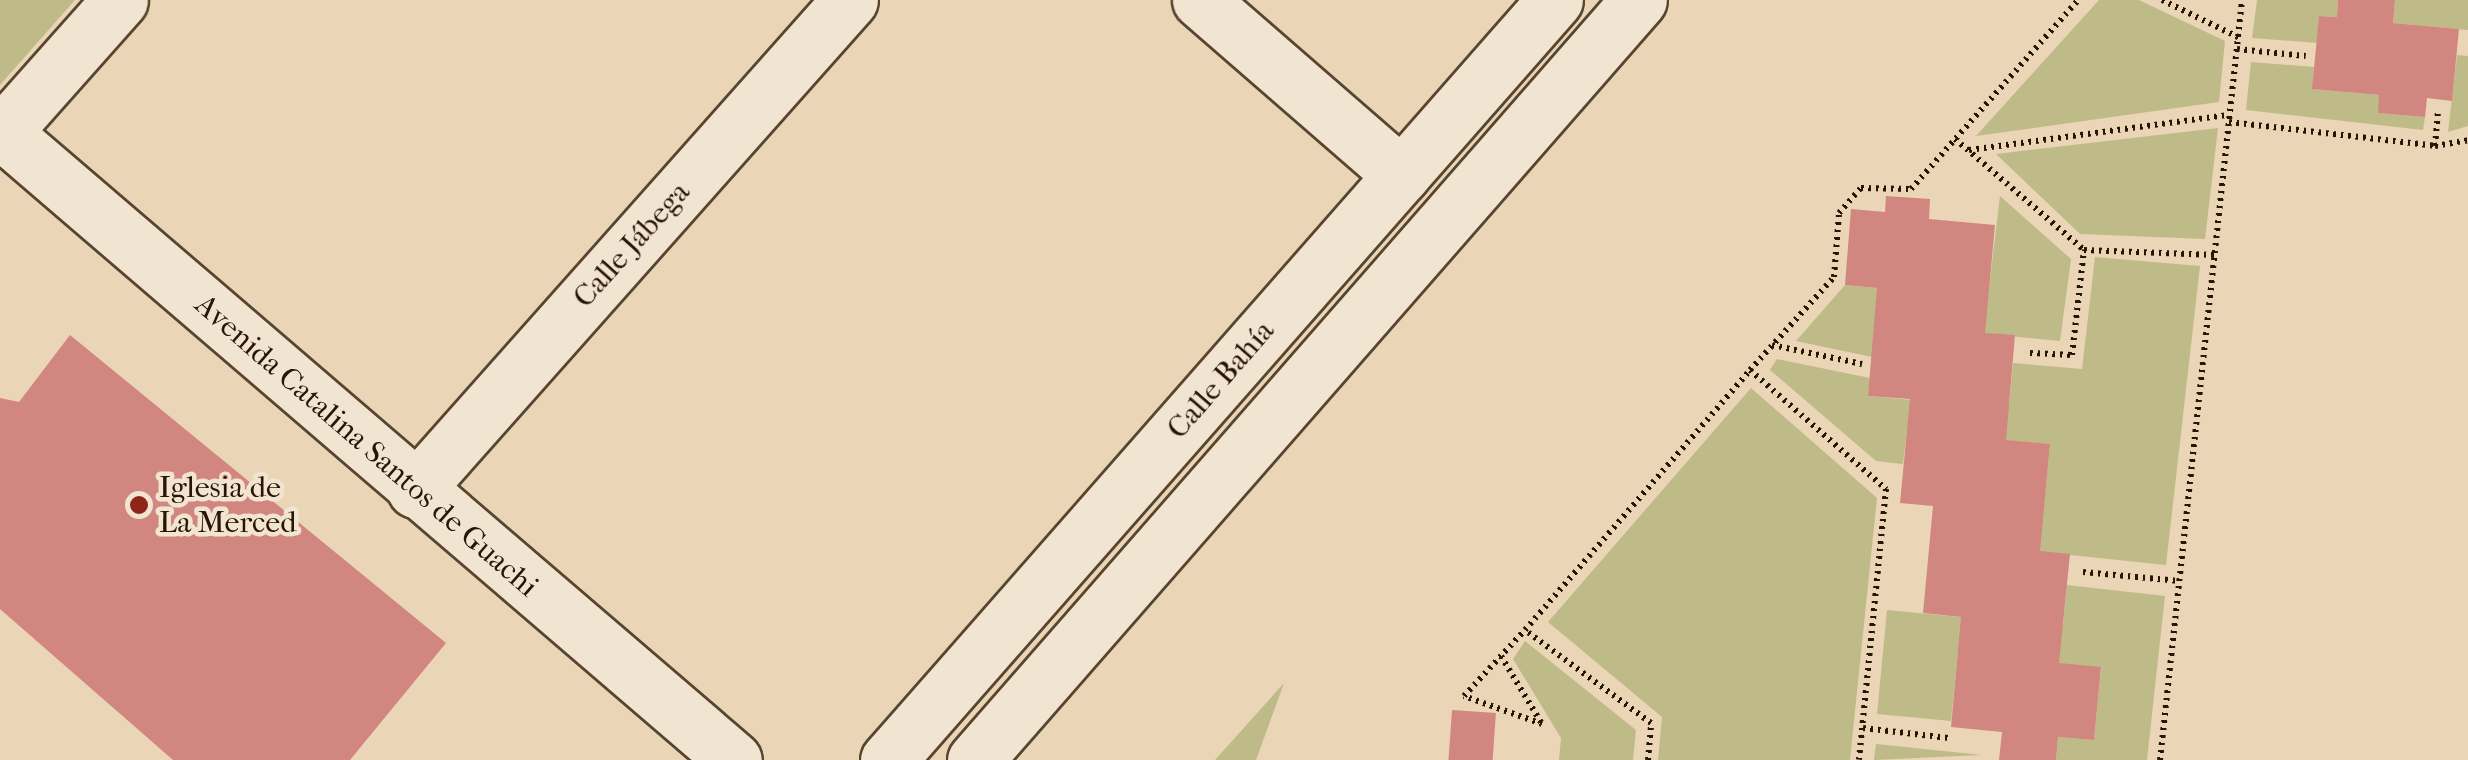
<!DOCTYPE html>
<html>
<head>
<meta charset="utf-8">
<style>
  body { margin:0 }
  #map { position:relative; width:2468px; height:760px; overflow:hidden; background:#ead5b6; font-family:"IM FELL French Canon",serif }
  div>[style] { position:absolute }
  .green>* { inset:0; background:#bfbb88 }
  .building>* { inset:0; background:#d1867f; transform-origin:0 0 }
  .path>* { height:6px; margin-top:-3px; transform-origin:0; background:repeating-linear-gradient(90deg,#281503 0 2.5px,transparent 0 7.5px) }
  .roads { filter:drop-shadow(2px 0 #584530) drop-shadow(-2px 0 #584530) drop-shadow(0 2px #584530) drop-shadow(0 -2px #584530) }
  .minor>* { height:55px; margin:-27.5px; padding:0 27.5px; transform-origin:27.5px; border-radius:27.5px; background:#f1e4d0 }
  .dots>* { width:28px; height:28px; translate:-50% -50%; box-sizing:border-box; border:5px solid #f1e4d0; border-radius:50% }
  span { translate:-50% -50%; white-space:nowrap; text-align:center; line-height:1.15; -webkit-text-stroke:9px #f1e4d0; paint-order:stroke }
  .street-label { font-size:30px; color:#281503 }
  .poi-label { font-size:30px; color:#281503 }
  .left { translate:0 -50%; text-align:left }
</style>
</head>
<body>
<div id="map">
  <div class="green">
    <div style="clip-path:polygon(0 0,75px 0,0 85px)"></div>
    <div style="clip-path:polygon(2099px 0,2139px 0,2225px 41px,2219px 102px,1976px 136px)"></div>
    <div style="clip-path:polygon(2257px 0,2338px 0,2337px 17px,2319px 16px,2317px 43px,2252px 38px)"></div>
    <div style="clip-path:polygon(2395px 0,2468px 0,2468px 30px,2393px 23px)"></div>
    <div style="clip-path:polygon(2457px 55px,2468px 56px,2468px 126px,2448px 132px)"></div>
    <div style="clip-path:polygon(2251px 62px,2314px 67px,2313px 89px,2379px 95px,2379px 113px,2425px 117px,2423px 130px,2246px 110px)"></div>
    <div style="clip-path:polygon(2218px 128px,2205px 239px,2080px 234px,1996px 154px)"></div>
    <div style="clip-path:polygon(2000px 196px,2071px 259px,2060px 341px,1949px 330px,1988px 297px)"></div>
    <div style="clip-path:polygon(2095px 257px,2200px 266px,2166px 565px,2004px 548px,2043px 515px,2050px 444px,1980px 438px,2009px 406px,2013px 363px,2082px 369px)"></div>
    <div style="clip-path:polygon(1845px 285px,1896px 290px,1872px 357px,1796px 341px)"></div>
    <div style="clip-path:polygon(1777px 359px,1870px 378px,1868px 396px,1936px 402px,1933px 432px,1907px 430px,1903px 464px,1876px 461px,1770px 370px)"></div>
    <div style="clip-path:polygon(1751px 388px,1877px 498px,1850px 760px,1658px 760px,1662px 717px,1548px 622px)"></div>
    <div style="clip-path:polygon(2067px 585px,2165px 596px,2147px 760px,2056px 760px,2058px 737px,2094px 740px,2101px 668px,2034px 661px,2063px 625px)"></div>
    <div style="clip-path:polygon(1887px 610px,1990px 620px,1958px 652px,1951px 721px,1877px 714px)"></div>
    <div style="clip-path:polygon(1525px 641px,1636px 730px,1633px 760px,1559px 760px,1561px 738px,1513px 659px)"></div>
    <div style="clip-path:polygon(1284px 683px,1256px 760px,1215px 760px)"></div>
    <div style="clip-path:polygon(1876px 744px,1982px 755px,1874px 760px)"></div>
  </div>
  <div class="building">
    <div style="clip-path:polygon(2338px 0,2395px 0,2393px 23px,2459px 29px,2452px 101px,2427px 98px,2425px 117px,2378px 113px,2379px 95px,2312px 89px,2319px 16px,2337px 17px)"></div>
    <div style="clip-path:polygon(1886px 196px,1930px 199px,1929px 219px,1995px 225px,1985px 333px,2015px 335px,2006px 440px,2050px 444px,2040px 551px,2070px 554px,2059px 663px,2101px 667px,2094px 740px,2058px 737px,2056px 760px,1999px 760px,2002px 732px,1951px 727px,1961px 617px,1923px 613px,1933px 506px,1900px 503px,1910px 399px,1868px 396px,1877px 288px,1845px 285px,1851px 209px,1885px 212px)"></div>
    <div style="clip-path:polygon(70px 335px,446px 643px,350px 760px,173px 760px,0 609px,0 398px,19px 402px)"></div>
    <div style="left:1452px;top:710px;width:44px;height:50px;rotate:4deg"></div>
  </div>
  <div class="path">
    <div style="left:2162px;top:0;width:85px;rotate:26deg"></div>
    <div style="left:2237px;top:49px;width:69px;rotate:5.8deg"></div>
    <div style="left:2229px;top:122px;width:207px;rotate:6.6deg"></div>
    <div style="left:2435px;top:146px;width:34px;rotate:-10deg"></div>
    <div style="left:1955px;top:139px;width:170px;rotate:40.7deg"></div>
    <div style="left:2084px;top:250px;width:131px;rotate:2.2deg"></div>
    <div style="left:2435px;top:146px;width:33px;rotate:-85deg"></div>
    <div style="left:1969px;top:150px;width:262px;rotate:-7.7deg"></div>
    <div style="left:1772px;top:345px;width:92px;rotate:11.9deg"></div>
    <div style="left:2030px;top:353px;width:42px;rotate:2.7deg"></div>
    <div style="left:2072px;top:355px;width:106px;rotate:-83.5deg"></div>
    <div style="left:1750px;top:370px;width:125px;rotate:-47.9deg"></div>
    <div style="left:1834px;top:277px;width:64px;rotate:-85.5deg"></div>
    <div style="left:1839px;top:213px;width:33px;rotate:-49deg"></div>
    <div style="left:1861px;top:188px;width:50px;rotate:1.1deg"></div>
    <div style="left:1911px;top:189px;width:252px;rotate:-48.5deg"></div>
    <div style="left:2083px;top:572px;width:97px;rotate:5.3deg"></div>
    <div style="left:1501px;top:656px;width:79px;rotate:58.9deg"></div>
    <div style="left:1542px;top:724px;width:83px;rotate:-160.3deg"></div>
    <div style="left:1464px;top:696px;width:90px;rotate:-47.3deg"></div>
    <div style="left:1863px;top:728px;width:86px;rotate:6.7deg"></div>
    <div style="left:1648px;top:760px;width:37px;rotate:-85deg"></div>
    <div style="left:1651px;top:723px;width:157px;rotate:-143.6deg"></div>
    <div style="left:1525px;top:630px;width:344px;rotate:-49.1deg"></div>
    <div style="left:1750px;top:370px;width:181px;rotate:41.2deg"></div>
    <div style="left:1886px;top:489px;width:272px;rotate:95.7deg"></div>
    <div style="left:2160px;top:760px;width:764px;rotate:-83.84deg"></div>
  </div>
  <div class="roads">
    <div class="minor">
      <div style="left:1200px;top:0;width:267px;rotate:41deg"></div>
      <div style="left:0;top:130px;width:967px;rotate:40.64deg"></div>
      <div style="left:3px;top:132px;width:176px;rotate:-48.4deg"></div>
      <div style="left:415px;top:490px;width:655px;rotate:-48.4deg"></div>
      <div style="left:888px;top:760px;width:1011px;rotate:-48.73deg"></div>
      <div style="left:975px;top:760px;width:1009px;rotate:-48.86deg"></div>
    </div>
  </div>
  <div class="dots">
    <div style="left:139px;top:505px;background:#8f2418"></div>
  </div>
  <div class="street-label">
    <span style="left:632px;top:245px;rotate:-48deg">Calle Jábega</span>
    <span style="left:1221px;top:380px;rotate:-49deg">Calle Bahía</span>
    <span style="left:366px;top:446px;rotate:41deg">Avenida Catalina Santos de Guachi</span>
  </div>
  <div class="poi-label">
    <span class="left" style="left:159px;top:505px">Iglesia de<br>La Merced</span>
  </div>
</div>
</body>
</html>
